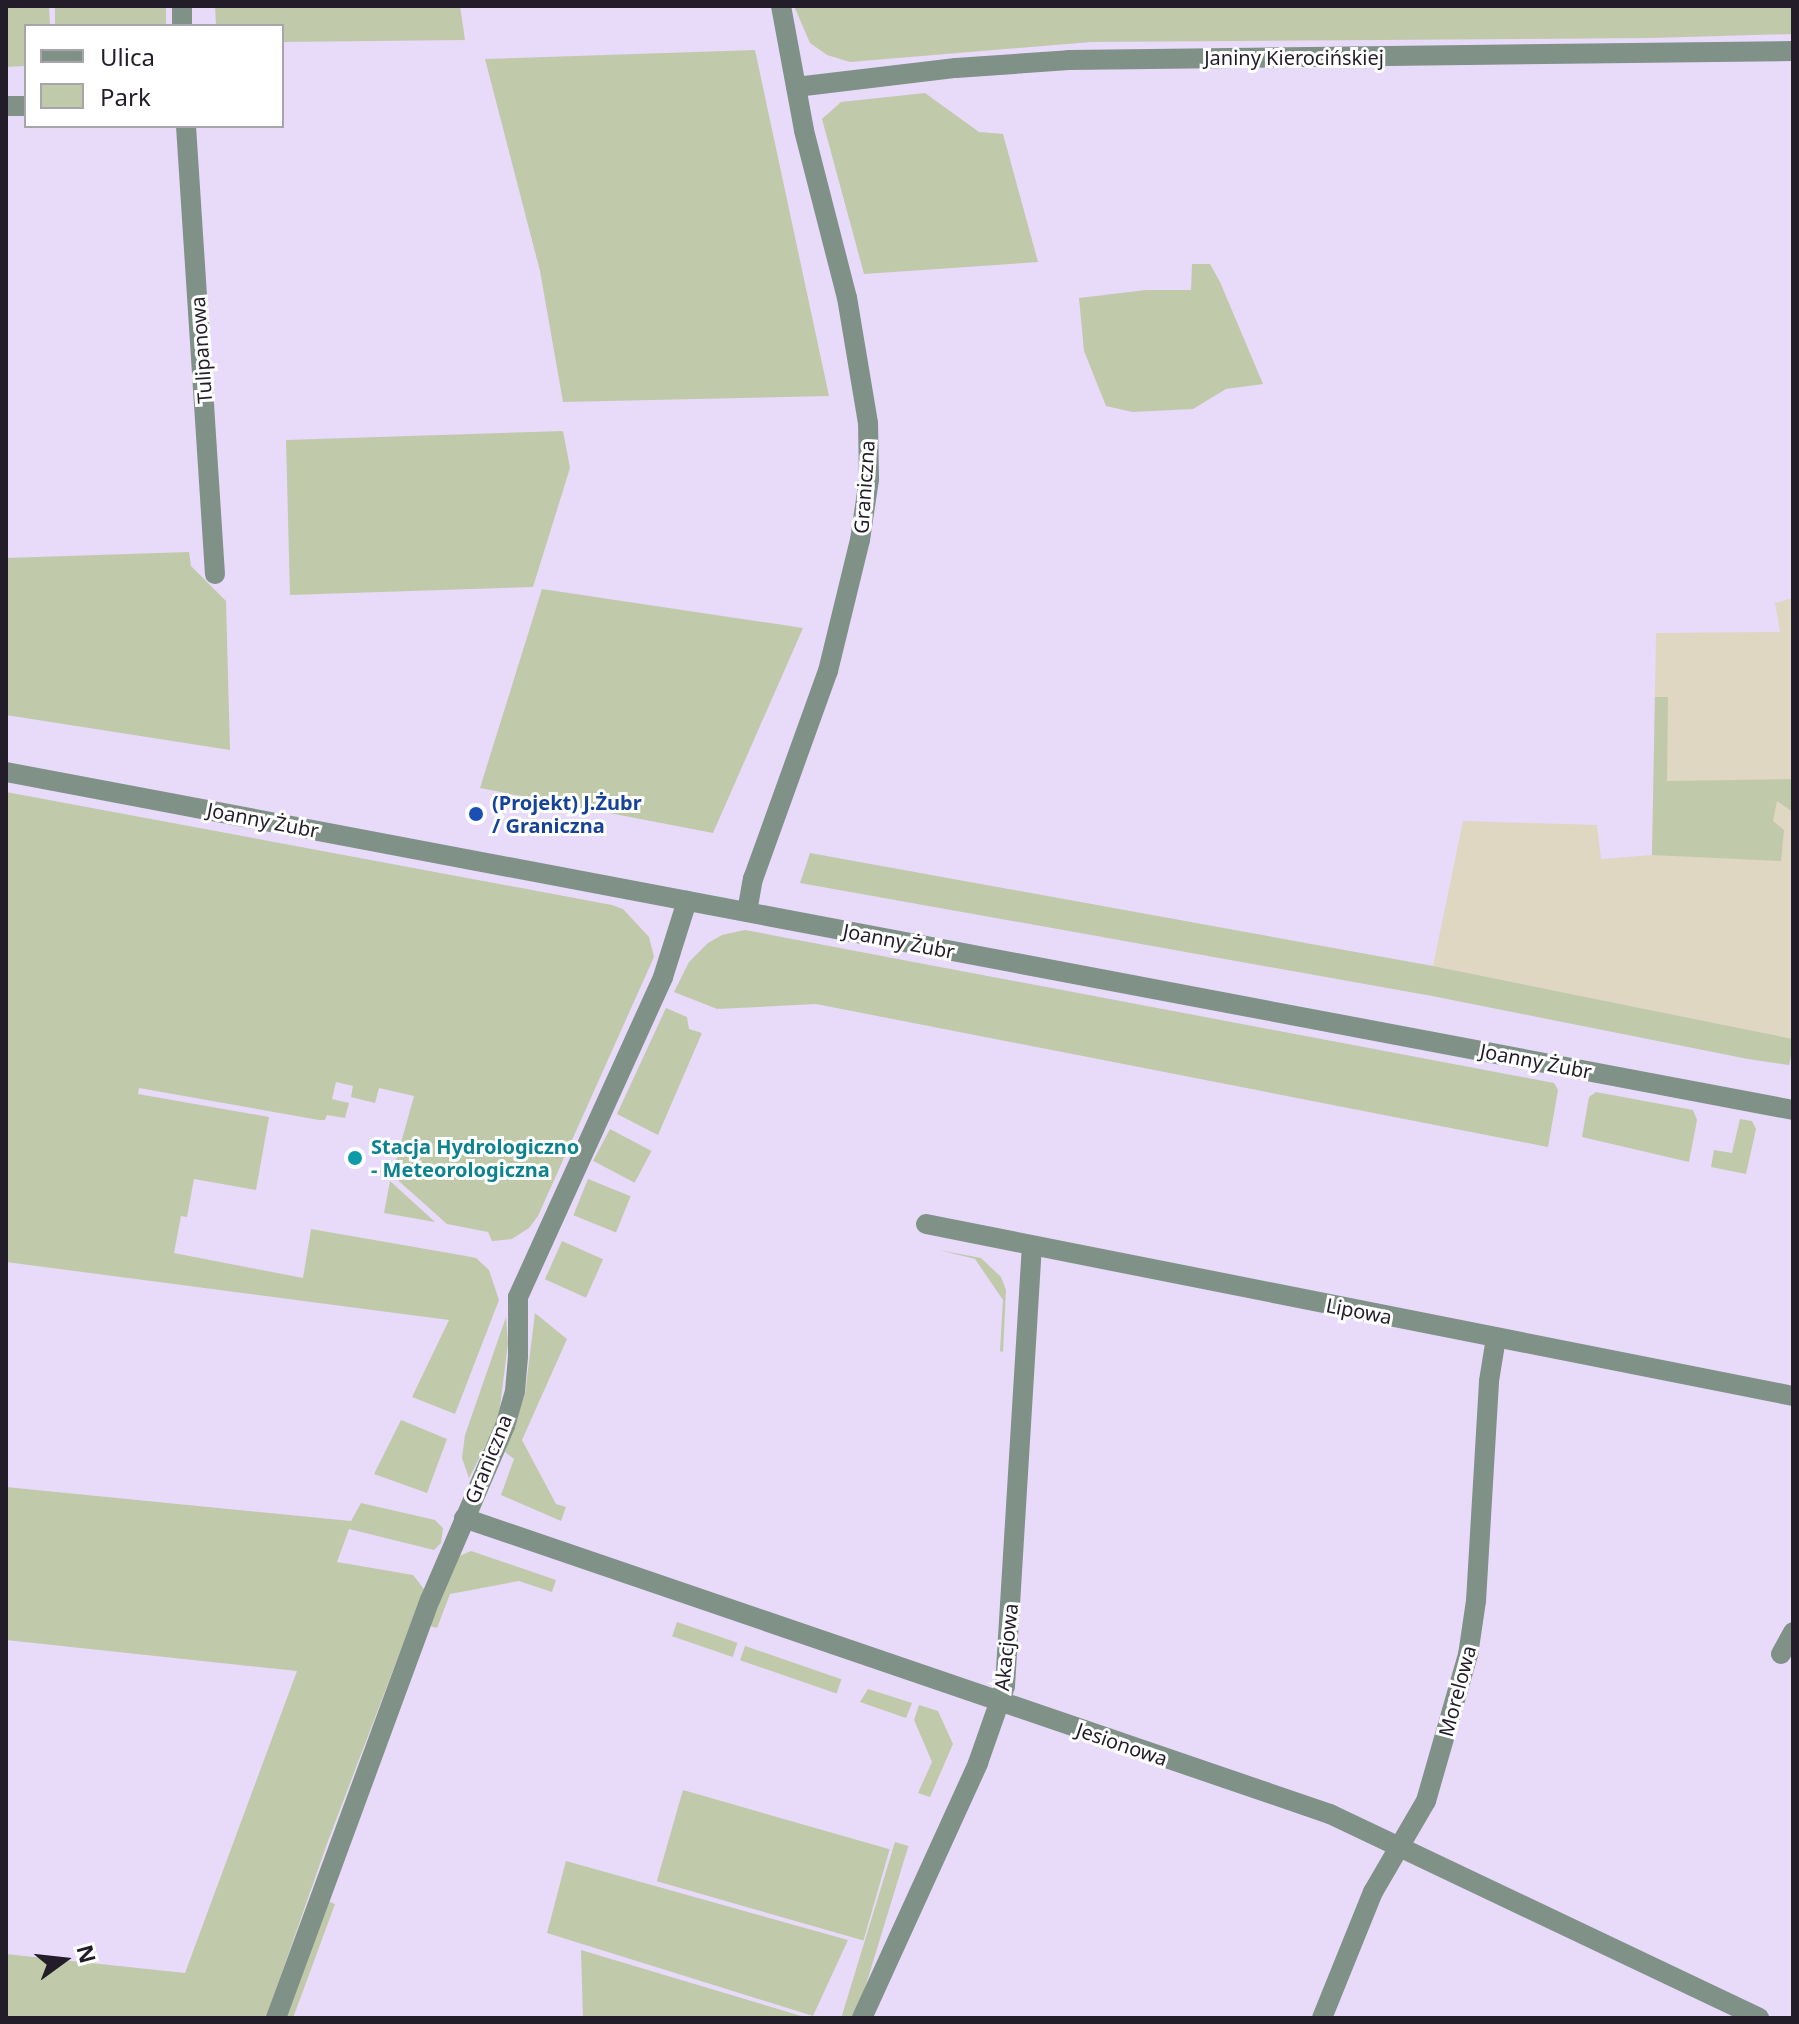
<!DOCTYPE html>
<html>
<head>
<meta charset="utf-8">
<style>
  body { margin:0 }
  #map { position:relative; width:1799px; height:2024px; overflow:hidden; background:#e8daf9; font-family:"Noto Sans",sans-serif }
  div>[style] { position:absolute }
  .industrial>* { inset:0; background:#dfd7c1 }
  .green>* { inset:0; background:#c0caaa; transform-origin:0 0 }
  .minor>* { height:20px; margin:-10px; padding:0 10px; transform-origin:10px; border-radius:10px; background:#809187 }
  .tertiary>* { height:20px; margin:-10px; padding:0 10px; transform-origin:10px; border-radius:10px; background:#809187 }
  .dots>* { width:22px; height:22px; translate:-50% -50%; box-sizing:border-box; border:4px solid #fff; border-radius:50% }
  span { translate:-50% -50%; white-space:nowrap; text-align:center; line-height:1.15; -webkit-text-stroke:6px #fff; paint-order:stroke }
  .street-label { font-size:20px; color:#221d28 }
  .transit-label { font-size:20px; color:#164399; font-weight:700 }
  .left { translate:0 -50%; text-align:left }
  .culture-label { font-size:20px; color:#0d838f; font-weight:700 }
  .frame { position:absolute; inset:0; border:8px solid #221d28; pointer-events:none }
  .legend { position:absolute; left:24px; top:24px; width:260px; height:104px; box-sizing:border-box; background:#fff; border:2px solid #a7a5a9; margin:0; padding:10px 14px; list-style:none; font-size:24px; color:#221d28 }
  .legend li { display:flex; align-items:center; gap:16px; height:40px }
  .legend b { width:40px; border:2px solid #a7a5a9 }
  .north { position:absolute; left:24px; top:1920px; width:80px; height:80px; -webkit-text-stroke:6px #fff; paint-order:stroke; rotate:75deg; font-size:22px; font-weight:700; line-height:32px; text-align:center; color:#221d28 }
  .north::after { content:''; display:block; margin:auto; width:28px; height:36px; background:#221d28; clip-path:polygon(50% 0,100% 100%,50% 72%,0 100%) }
</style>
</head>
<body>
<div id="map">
  <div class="industrial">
    <div style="clip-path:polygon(1793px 598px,1793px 1039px,1433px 966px,1463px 821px,1597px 825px,1601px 859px,1652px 855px,1656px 633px,1780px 632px,1775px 603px)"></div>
  </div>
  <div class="green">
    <div style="clip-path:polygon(6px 6px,49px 6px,50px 26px,26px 26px,26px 66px,6px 67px)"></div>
    <div style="left:55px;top:6px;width:111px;height:20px"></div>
    <div style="clip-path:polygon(215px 6px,460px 6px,465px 40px,282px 42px,282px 26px,216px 26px)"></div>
    <div style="clip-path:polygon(794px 6px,1793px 6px,1793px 34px,1651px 38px,1091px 42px,850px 62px,827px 55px,810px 43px)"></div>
    <div style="clip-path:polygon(755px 50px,829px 396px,563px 402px,540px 271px,485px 59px)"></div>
    <div style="clip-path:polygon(925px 93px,979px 132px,1003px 134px,1038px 262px,864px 274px,822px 119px,841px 102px)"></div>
    <div style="clip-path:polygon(1192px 264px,1210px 264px,1220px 282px,1263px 384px,1226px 389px,1193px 409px,1132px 412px,1106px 406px,1084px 351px,1079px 298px,1146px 290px,1191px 290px)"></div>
    <div style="clip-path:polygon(563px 431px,570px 468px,533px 587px,290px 595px,286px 440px)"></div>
    <div style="clip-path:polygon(189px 552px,191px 566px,226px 601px,230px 750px,6px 715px,6px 558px)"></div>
    <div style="clip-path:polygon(542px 589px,803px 628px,713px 833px,480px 788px)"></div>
    <div style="clip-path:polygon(1655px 697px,1668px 697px,1667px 781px,1793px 779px,1793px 812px,1777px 801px,1773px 821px,1784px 830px,1781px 861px,1652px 855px)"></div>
    <div style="clip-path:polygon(6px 792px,612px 905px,623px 909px,649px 937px,654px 957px,538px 1216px,529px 1228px,512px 1239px,492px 1241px,488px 1232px,447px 1224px,392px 1175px,414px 1096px,379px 1088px,375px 1103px,351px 1097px,353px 1086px,336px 1082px,332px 1099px,349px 1103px,345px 1118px,327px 1115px,325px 1120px,319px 1120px,139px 1088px,138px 1094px,269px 1117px,256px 1190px,194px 1179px,187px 1217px,181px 1216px,174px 1253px,303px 1278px,311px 1229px,466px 1256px,476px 1258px,489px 1270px,499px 1300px,455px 1414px,412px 1397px,449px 1320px,6px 1262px)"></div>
    <div style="clip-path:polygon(810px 853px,1433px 966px,1793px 1039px,1793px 1048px,1789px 1065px,1748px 1059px,1432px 996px,800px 883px)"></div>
    <div style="clip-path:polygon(745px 930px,1554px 1083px,1558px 1090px,1548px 1147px,816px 1004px,717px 1009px,674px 992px,689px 962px,708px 943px,722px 935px)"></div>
    <div style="clip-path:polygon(666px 1008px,687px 1017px,689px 1029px,702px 1033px,658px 1135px,617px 1114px)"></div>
    <div style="clip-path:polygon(1596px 1092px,1693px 1110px,1697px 1120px,1689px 1162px,1582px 1137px,1589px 1097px)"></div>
    <div style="clip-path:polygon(1740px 1119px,1752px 1121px,1756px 1129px,1746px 1174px,1711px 1167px,1714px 1150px,1732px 1153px)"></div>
    <div style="left:610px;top:1129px;width:47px;height:36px;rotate:28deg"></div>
    <div style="left:588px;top:1179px;width:46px;height:39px;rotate:22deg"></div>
    <div style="clip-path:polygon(390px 1181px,435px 1222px,384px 1213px)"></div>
    <div style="left:562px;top:1241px;width:45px;height:42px;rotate:24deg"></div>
    <div style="clip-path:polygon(939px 1250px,981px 1258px,1001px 1277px,1006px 1290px,1003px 1352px,1000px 1351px,1003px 1300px,975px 1259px)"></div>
    <div style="clip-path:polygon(535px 1313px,567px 1339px,522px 1440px,556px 1504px,566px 1507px,561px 1521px,501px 1495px,514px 1459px,505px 1452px,525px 1394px)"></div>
    <div style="clip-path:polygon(506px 1317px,508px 1343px,500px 1407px,494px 1429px,469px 1478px,462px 1458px,465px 1435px)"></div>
    <div style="clip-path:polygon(401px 1420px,447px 1439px,427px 1493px,374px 1474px)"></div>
    <div style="clip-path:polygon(6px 1487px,351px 1521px,361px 1503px,435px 1520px,443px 1528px,441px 1543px,434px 1550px,349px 1529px,337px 1562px,413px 1575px,424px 1589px,328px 1841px,266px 2018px,6px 2018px,6px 1954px,185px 1973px,297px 1671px,6px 1640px)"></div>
    <div style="clip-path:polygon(471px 1551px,556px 1580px,552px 1592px,519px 1581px,450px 1594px,437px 1628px,430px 1626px,457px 1557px)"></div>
    <div style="left:677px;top:1622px;width:64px;height:15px;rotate:19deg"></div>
    <div style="left:745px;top:1646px;width:102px;height:15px;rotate:19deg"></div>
    <div style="clip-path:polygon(868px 1689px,912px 1703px,906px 1718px,860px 1702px)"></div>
    <div style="clip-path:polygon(919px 1705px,938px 1711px,953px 1744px,930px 1797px,918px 1793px,932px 1762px,914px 1720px)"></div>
    <div style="left:683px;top:1790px;width:215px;height:95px;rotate:16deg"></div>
    <div style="left:895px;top:1842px;width:14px;height:193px;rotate:17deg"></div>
    <div style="clip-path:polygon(566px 1861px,848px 1940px,813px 2016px,547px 1933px)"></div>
    <div style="clip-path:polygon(327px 1901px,335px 1904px,293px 2018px,285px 2018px)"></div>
    <div style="clip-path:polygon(581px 1950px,808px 2018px,583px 2018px)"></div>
  </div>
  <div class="minor">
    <div style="left:182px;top:6px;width:20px;rotate:90deg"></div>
    <div style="left:796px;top:87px;width:161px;rotate:-6.8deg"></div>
    <div style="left:956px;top:68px;width:113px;rotate:-4deg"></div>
    <div style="left:1069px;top:60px;width:724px;rotate:-0.71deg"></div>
    <div style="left:6px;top:106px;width:20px"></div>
    <div style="left:186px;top:126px;width:449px;rotate:86.3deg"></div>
    <div style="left:747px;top:912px;width:34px;rotate:-80deg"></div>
    <div style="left:753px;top:879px;width:221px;rotate:-70.2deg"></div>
    <div style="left:828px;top:671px;width:135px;rotate:-76.3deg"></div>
    <div style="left:860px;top:540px;width:62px;rotate:-81.6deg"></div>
    <div style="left:869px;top:479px;width:56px;rotate:-91deg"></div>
    <div style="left:868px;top:423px;width:127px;rotate:-99.5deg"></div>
    <div style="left:847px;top:298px;width:173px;rotate:-104.4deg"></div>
    <div style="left:804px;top:130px;width:126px;rotate:-100.5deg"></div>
    <div style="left:926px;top:1224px;width:884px;rotate:11.22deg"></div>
    <div style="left:464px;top:1518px;width:915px;rotate:18.87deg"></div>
    <div style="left:1330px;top:1814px;width:475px;rotate:25.4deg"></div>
    <div style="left:1781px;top:1654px;width:25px;rotate:-61deg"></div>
    <div style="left:276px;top:2018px;width:445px;rotate:-69.8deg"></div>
    <div style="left:430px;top:1600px;width:189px;rotate:-66.7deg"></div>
    <div style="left:505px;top:1426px;width:36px;rotate:-74deg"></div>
    <div style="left:515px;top:1391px;width:35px;rotate:-85deg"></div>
    <div style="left:518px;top:1356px;width:59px;rotate:-90deg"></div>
    <div style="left:518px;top:1297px;width:351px;rotate:-65.6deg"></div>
    <div style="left:663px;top:977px;width:80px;rotate:-72.5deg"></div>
    <div style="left:862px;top:2018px;width:280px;rotate:-65.5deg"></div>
    <div style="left:978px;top:1763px;width:82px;rotate:-70.7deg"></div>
    <div style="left:1005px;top:1686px;width:440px;rotate:-86.5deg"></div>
    <div style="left:1322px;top:2018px;width:136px;rotate:-68deg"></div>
    <div style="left:1373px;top:1892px;width:105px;rotate:-59.8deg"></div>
    <div style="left:1426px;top:1801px;width:152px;rotate:-74deg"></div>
    <div style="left:1468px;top:1655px;width:55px;rotate:-81.6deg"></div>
    <div style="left:1476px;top:1601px;width:220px;rotate:-86.6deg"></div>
    <div style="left:1489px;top:1381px;width:44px;rotate:-80.8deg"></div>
  </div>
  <div class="tertiary">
    <div style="left:6px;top:772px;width:1819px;rotate:10.71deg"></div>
  </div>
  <div class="dots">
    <div style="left:476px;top:814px;background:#1a4fb4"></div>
    <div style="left:355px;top:1158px;background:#0f9aa8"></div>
  </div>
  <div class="street-label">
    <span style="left:1294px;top:57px">Janiny Kierocińskiej</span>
    <span style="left:201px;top:350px;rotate:-94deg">Tulipanowa</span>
    <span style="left:864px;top:487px;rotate:-86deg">Graniczna</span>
    <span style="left:263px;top:820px;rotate:11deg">Joanny Żubr</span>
    <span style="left:899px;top:941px;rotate:11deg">Joanny Żubr</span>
    <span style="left:1536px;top:1061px;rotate:11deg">Joanny Żubr</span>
    <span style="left:1359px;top:1311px;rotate:11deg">Lipowa</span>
    <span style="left:488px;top:1459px;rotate:-68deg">Graniczna</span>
    <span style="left:1006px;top:1647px;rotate:-84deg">Akacjowa</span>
    <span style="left:1457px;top:1691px;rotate:-75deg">Morelowa</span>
    <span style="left:1122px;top:1744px;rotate:19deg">Jesionowa</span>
  </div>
  <div class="transit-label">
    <span class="left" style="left:492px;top:814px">(Projekt) J.Żubr<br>/ Graniczna</span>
  </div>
  <div class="culture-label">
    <span class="left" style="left:371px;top:1158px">Stacja Hydrologiczno<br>- Meteorologiczna</span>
  </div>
  <div class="frame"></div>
  <ul class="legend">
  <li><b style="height:10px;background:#809187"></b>Ulica</li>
  <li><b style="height:22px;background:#c0caaa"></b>Park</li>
  </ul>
  <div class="north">N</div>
</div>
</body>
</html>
